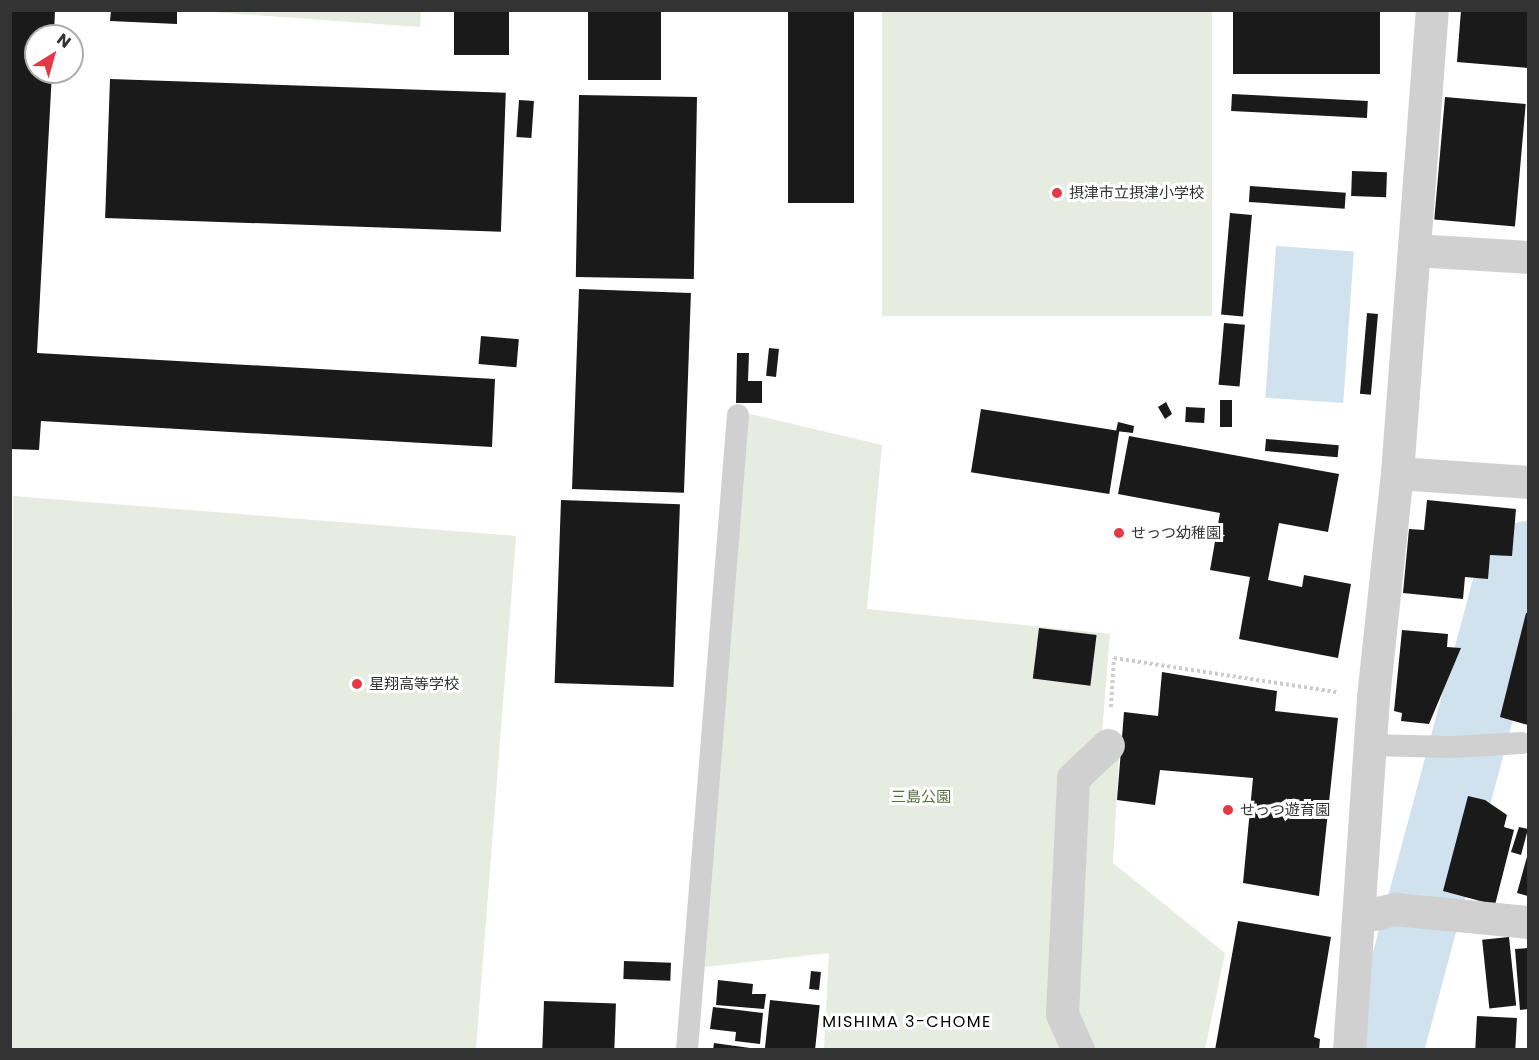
<!DOCTYPE html>
<html>
<head>
<meta charset="utf-8">
<style>
  body { margin:0 }
  #map { position:relative; width:1539px; height:1060px; overflow:hidden; background:#fff; font-family:Poppins,"Noto Sans JP",sans-serif }
  div>[style] { position:absolute }
  .green>* { inset:0; background:#e6ecdf; transform-origin:0 0 }
  .water>* { inset:0; background:#cfe2ee; transform-origin:0 0 }
  .river>* { height:75px; margin:-37.5px; padding:0 37.5px; transform-origin:37.5px; border-radius:37.5px; background:#cfe2ee }
  .building>* { inset:0; background:#1a1a1a; transform-origin:0 0 }
  .path>* { height:4px; margin-top:-2px; transform-origin:0; background:repeating-linear-gradient(90deg,#cdcdcd 0 3px,transparent 0 6px) }
  .service>* { height:22px; margin:-11px; padding:0 11px; transform-origin:11px; border-radius:11px; background:#d0d0d0 }
  .pedestrian>* { height:33px; margin:-16.5px; padding:0 16.5px; transform-origin:16.5px; border-radius:16.5px; background:#d0d0d0 }
  .minor>* { height:33px; margin:-16.5px; padding:0 16.5px; transform-origin:16.5px; border-radius:16.5px; background:#d0d0d0 }
  .dots>* { width:16px; height:16px; translate:-50% -50%; box-sizing:border-box; border:3px solid #fff; border-radius:50% }
  span { translate:-50% -50%; white-space:nowrap; text-align:center; line-height:1.15; -webkit-text-stroke:6px #fff; paint-order:stroke }
  .poi-label { font-size:15px; color:#333 }
  .left { translate:0 -50%; text-align:left }
  .park-label { font-size:15px; color:#56703f }
  .neighbourhood-label { font-size:16px; color:#000; letter-spacing:1.5px }
  .frame { position:absolute; inset:0; border:12px solid #333; pointer-events:none }
  .north { position:absolute; left:24px; top:24px; width:60px; height:60px; box-sizing:border-box; background:#fff; border:2px solid #adadad; border-radius:50%; rotate:37deg; font-size:16px; font-weight:700; line-height:24px; text-align:center; color:#333 }
  .north::after { content:''; display:block; margin:auto; width:21px; height:27px; background:#e63946; clip-path:polygon(50% 0,100% 100%,50% 72%,0 100%) }
</style>
</head>
<body>
<div id="map">
  <div class="green">
    <div style="left:882px;top:10px;width:330px;height:306px"></div>
    <div style="clip-path:polygon(197px 11px,197px 10px,421px 11px,420px 27px)"></div>
    <div style="clip-path:polygon(742px 412px,882px 445px,867px 609px,1110px 634px,1100px 757px,1119px 757px,1113px 863px,1225px 953px,1205px 1050px,824px 1049px,829px 953px,705px 967px)"></div>
    <div style="clip-path:polygon(13px 496px,516px 536px,476px 1049px,11px 1049px)"></div>
  </div>
  <div class="water">
    <div style="left:1276px;top:246px;width:78px;height:152px;rotate:4deg"></div>
  </div>
  <div class="river">
    <div style="left:1385px;top:1050px;width:482px;rotate:-75deg"></div>
    <div style="left:1510px;top:584px;width:32px;rotate:-55deg"></div>
  </div>
  <div class="building">
    <div style="clip-path:polygon(10px 10px,55px 10px,54px 36px,36px 36px,36px 72px,52px 72px,37px 353px,495px 379px,492px 447px,41px 421px,39px 450px,10px 449px)"></div>
    <div style="clip-path:polygon(111px 10px,177px 10px,177px 24px,110px 21px)"></div>
    <div style="left:454px;top:10px;width:55px;height:45px"></div>
    <div style="left:588px;top:10px;width:73px;height:70px"></div>
    <div style="left:788px;top:10px;width:66px;height:193px"></div>
    <div style="left:1233px;top:10px;width:147px;height:64px"></div>
    <div style="clip-path:polygon(1461px 10px,1528px 10px,1528px 68px,1457px 62px)"></div>
    <div style="left:110px;top:79px;width:396px;height:139px;rotate:2deg"></div>
    <div style="left:1232px;top:94px;width:136px;height:17px;rotate:3deg"></div>
    <div style="left:579px;top:95px;width:118px;height:182px;rotate:1deg"></div>
    <div style="left:1445px;top:97px;width:81px;height:123px;rotate:5deg"></div>
    <div style="left:519px;top:100px;width:15px;height:37px;rotate:4deg"></div>
    <div style="left:1352px;top:171px;width:35px;height:25px;rotate:2deg"></div>
    <div style="left:1250px;top:186px;width:96px;height:16px;rotate:4deg"></div>
    <div style="left:1230px;top:213px;width:22px;height:102px;rotate:5deg"></div>
    <div style="left:579px;top:289px;width:112px;height:200px;rotate:2deg"></div>
    <div style="left:1367px;top:313px;width:11px;height:81px;rotate:5deg"></div>
    <div style="left:1224px;top:323px;width:21px;height:62px;rotate:5deg"></div>
    <div style="left:481px;top:336px;width:38px;height:28px;rotate:5deg"></div>
    <div style="left:769px;top:348px;width:10px;height:28px;rotate:6deg"></div>
    <div style="clip-path:polygon(737px 353px,749px 353px,748px 381px,762px 381px,762px 403px,736px 403px)"></div>
    <div style="left:1220px;top:400px;width:12px;height:27px"></div>
    <div style="clip-path:polygon(1166px 402px,1172px 414px,1165px 419px,1158px 407px)"></div>
    <div style="left:1186px;top:407px;width:19px;height:15px;rotate:3deg"></div>
    <div style="left:981px;top:409px;width:140px;height:64px;rotate:9deg"></div>
    <div style="clip-path:polygon(1118px 422px,1134px 426px,1133px 433px,1116px 431px)"></div>
    <div style="clip-path:polygon(1129px 436px,1339px 474px,1328px 532px,1279px 523px,1268px 580px,1302px 587px,1304px 575px,1351px 584px,1338px 658px,1239px 639px,1250px 577px,1210px 570px,1220px 513px,1118px 494px)"></div>
    <div style="left:1266px;top:439px;width:73px;height:12px;rotate:5deg"></div>
    <div style="left:561px;top:500px;width:119px;height:183px;rotate:2deg"></div>
    <div style="clip-path:polygon(1427px 500px,1516px 509px,1512px 556px,1490px 555px,1488px 579px,1465px 577px,1463px 599px,1403px 593px,1409px 529px,1424px 530px)"></div>
    <div style="clip-path:polygon(1526px 613px,1528px 613px,1528px 725px,1500px 717px)"></div>
    <div style="left:1039px;top:628px;width:58px;height:51px;rotate:7deg"></div>
    <div style="clip-path:polygon(1402px 630px,1448px 634px,1447px 647px,1461px 648px,1429px 724px,1401px 721px,1402px 713px,1394px 711px)"></div>
    <div style="clip-path:polygon(1162px 672px,1277px 691px,1275px 711px,1338px 718px,1319px 896px,1243px 883px,1253px 778px,1160px 770px,1155px 805px,1117px 800px,1124px 712px,1158px 716px)"></div>
    <div style="clip-path:polygon(1468px 796px,1485px 800px,1507px 815px,1504px 827px,1514px 830px,1495px 905px,1443px 891px)"></div>
    <div style="clip-path:polygon(1519px 827px,1528px 829px,1521px 855px,1511px 852px)"></div>
    <div style="clip-path:polygon(1528px 853px,1528px 896px,1517px 893px)"></div>
    <div style="clip-path:polygon(1238px 921px,1331px 937px,1314px 1037px,1320px 1039px,1319px 1050px,1215px 1050px)"></div>
    <div style="left:1509px;top:937px;width:69px;height:27px;rotate:84deg"></div>
    <div style="clip-path:polygon(1528px 948px,1528px 1009px,1520px 1010px,1515px 949px)"></div>
    <div style="left:624px;top:961px;width:47px;height:18px;rotate:2deg"></div>
    <div style="left:811px;top:971px;width:10px;height:18px;rotate:6deg"></div>
    <div style="clip-path:polygon(718px 980px,753px 984px,752px 994px,766px 994px,764px 1009px,716px 1005px)"></div>
    <div style="left:770px;top:1000px;width:50px;height:50px;rotate:6deg"></div>
    <div style="left:544px;top:1001px;width:72px;height:49px;rotate:2deg"></div>
    <div style="clip-path:polygon(713px 1007px,763px 1013px,760px 1044px,735px 1041px,736px 1032px,710px 1029px)"></div>
    <div style="left:1477px;top:1016px;width:40px;height:34px;rotate:3deg"></div>
    <div style="clip-path:polygon(714px 1043px,750px 1048px,750px 1050px,713px 1050px)"></div>
  </div>
  <div class="path">
    <div style="left:1111px;top:707px;width:49px;rotate:-86.5deg"></div>
    <div style="left:1114px;top:658px;width:226px;rotate:8.7deg"></div>
  </div>
  <div class="service">
    <div style="left:1370px;top:745px;width:82px;rotate:1.4deg"></div>
    <div style="left:1452px;top:747px;width:70px;rotate:-3.3deg"></div>
    <div style="left:687px;top:1050px;width:637px;rotate:-85.41deg"></div>
  </div>
  <div class="pedestrian">
    <div style="left:1078px;top:1050px;width:39px;rotate:-114deg"></div>
    <div style="left:1062px;top:1014px;width:236px;rotate:-87.3deg"></div>
    <div style="left:1073px;top:778px;width:48px;rotate:-43.3deg"></div>
  </div>
  <div class="minor">
    <div style="left:1414px;top:250px;width:114px;rotate:3.5deg"></div>
    <div style="left:1397px;top:473px;width:131px;rotate:3.9deg"></div>
    <div style="left:1358px;top:918px;width:38px;rotate:-14deg"></div>
    <div style="left:1395px;top:909px;width:134px;rotate:5.6deg"></div>
    <div style="left:1349px;top:1050px;width:354px;rotate:-86.1deg"></div>
    <div style="left:1373px;top:697px;width:225px;rotate:-83.9deg"></div>
    <div style="left:1397px;top:473px;width:464px;rotate:-85.7deg"></div>
  </div>
  <div class="dots">
    <div style="left:1057px;top:193px;background:#e63946"></div>
    <div style="left:1119px;top:533px;background:#e63946"></div>
    <div style="left:357px;top:684px;background:#e63946"></div>
    <div style="left:1228px;top:810px;background:#e63946"></div>
  </div>
  <div class="poi-label">
    <span class="left" style="left:1069px;top:193px">摂津市立摂津小学校</span>
    <span class="left" style="left:1131px;top:533px">せっつ幼稚園</span>
    <span class="left" style="left:369px;top:684px">星翔高等学校</span>
    <span class="left" style="left:1240px;top:810px">せっつ遊育園</span>
  </div>
  <div class="park-label">
    <span style="left:921px;top:797px">三島公園</span>
  </div>
  <div class="neighbourhood-label">
    <span style="left:907px;top:1022px">MISHIMA 3-CHOME</span>
  </div>
  <div class="frame"></div>
  <div class="north">N</div>
</div>
</body>
</html>
